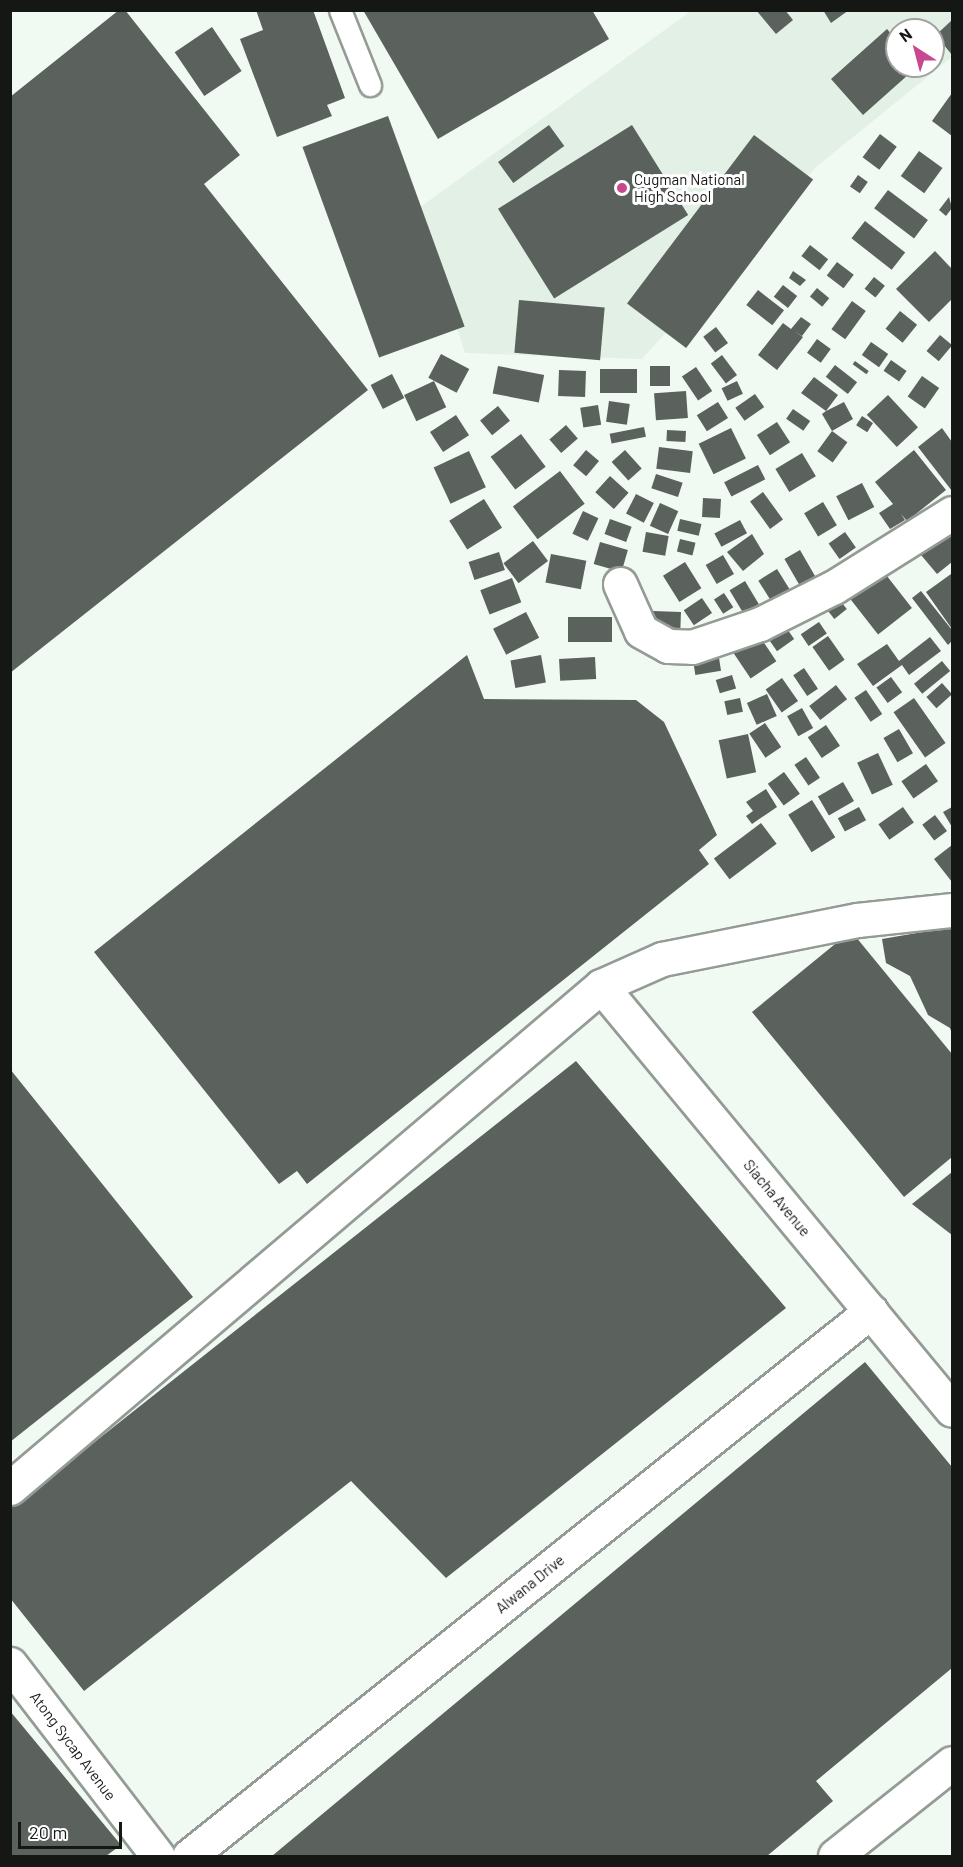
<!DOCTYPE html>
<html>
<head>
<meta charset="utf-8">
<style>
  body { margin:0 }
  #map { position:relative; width:963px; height:1867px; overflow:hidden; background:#f1f9f3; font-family:Barlow,sans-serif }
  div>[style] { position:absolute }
  .built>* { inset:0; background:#e2f0e5 }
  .building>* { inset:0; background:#5b615c; transform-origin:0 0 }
  .roads { filter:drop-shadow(2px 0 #949b95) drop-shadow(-2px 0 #949b95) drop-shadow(0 2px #949b95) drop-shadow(0 -2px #949b95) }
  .lane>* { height:21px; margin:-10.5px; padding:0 10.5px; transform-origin:10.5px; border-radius:10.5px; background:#fff }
  .street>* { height:33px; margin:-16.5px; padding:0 16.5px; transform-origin:16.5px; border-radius:16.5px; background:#fff }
  .dots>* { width:16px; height:16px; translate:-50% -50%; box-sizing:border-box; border:3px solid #fff; border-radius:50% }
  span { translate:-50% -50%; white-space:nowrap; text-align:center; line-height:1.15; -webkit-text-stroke:6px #fff; paint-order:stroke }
  .poi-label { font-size:15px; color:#151715 }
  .left { translate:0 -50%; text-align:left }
  .street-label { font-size:15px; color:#151715 }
  .frame { position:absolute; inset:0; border:12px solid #151715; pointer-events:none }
  .north { position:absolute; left:885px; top:18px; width:60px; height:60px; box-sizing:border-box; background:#fff; border:2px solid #a1a2a1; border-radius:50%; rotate:324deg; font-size:16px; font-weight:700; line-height:24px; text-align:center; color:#151715 }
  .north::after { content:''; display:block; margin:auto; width:21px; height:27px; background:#c9478f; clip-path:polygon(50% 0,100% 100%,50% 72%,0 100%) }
  .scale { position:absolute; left:18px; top:1822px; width:104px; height:27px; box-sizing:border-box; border:3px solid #151715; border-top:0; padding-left:8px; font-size:18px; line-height:21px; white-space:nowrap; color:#151715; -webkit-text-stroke:4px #fff; paint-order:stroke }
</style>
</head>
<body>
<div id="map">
  <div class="built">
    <div style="clip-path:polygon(evenodd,691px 11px,952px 11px,952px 57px,816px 167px,642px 359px,465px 353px,419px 208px,691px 11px,897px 30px,933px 30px,933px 66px,897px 66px,897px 30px)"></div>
  </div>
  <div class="building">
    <div style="clip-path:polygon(119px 10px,125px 10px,240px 155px,204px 184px,368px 390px,10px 673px,10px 97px)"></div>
    <div style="clip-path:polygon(256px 10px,313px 10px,345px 98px,327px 105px,332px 116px,277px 137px,240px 39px,263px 30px)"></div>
    <div style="clip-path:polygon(363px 10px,592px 10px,609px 39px,438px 139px)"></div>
    <div style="clip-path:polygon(756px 10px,785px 10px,793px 20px,776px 34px)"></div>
    <div style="clip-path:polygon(823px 10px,849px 10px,831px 23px)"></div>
    <div style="clip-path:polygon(952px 20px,952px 55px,936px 35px)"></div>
    <div style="left:212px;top:27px;width:53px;height:45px;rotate:56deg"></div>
    <div style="clip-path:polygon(887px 29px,897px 41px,897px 66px,918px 66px,863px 115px,831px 79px)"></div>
    <div style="clip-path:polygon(952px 93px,952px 136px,932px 121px)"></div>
    <div style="left:388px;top:116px;width:224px;height:91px;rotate:70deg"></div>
    <div style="left:549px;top:125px;width:26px;height:63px;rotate:54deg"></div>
    <div style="left:632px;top:125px;width:106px;height:158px;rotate:58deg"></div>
    <div style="left:880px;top:134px;width:21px;height:29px;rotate:37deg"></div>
    <div style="left:754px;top:135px;width:74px;height:211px;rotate:37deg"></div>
    <div style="left:919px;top:151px;width:29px;height:31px;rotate:36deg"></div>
    <div style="left:858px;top:175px;width:12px;height:14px;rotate:35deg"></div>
    <div style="left:888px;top:190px;width:50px;height:23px;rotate:37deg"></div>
    <div style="clip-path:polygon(949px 197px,952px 208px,946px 216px,939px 210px)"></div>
    <div style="left:865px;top:221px;width:51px;height:22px;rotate:38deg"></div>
    <div style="left:810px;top:245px;width:23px;height:14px;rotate:38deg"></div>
    <div style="clip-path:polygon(935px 251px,952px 269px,952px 299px,929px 322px,896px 289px)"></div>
    <div style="left:837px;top:262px;width:21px;height:17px;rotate:37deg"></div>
    <div style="clip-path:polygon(793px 271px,806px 280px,800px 286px,789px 278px)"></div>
    <div style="left:874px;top:277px;width:14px;height:15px;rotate:39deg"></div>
    <div style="left:783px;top:285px;width:18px;height:15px;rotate:38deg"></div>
    <div style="left:817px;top:288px;width:16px;height:11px;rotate:40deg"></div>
    <div style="left:758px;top:290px;width:33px;height:19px;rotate:38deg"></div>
    <div style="left:519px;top:300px;width:86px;height:53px;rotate:5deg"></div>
    <div style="left:852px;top:301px;width:17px;height:35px;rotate:36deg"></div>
    <div style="left:900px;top:311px;width:22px;height:23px;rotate:39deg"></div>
    <div style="clip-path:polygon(801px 317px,811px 324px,802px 336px,794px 331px,803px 337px,777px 370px,758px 355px,783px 323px,791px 329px)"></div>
    <div style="left:716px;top:327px;width:20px;height:16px;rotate:53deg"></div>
    <div style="left:940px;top:335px;width:16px;height:21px;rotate:40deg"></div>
    <div style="left:817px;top:339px;width:17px;height:17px;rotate:36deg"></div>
    <div style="left:871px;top:342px;width:21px;height:16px;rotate:35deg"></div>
    <div style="left:441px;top:354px;width:32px;height:27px;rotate:28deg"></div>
    <div style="left:722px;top:355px;width:25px;height:14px;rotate:53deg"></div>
    <div style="left:891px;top:360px;width:19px;height:13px;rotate:35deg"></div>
    <div style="left:855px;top:361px;width:17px;height:4px;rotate:36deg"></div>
    <div style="left:835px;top:365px;width:28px;height:15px;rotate:38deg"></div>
    <div style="left:498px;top:366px;width:47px;height:28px;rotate:11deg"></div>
    <div style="left:650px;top:366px;width:20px;height:20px"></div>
    <div style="left:696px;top:367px;width:29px;height:17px;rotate:56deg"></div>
    <div style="left:637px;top:369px;width:24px;height:37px;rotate:90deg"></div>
    <div style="left:559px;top:370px;width:27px;height:26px;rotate:2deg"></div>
    <div style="left:392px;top:374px;width:27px;height:24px;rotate:63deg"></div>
    <div style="left:922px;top:376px;width:21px;height:25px;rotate:35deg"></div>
    <div style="clip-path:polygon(814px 377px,838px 395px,826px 411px,844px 402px,853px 419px,832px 431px,822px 414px,826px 411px,801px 393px)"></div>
    <div style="left:434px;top:381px;width:29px;height:33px;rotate:65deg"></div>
    <div style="left:737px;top:381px;width:14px;height:17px;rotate:65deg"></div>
    <div style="left:686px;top:391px;width:27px;height:32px;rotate:86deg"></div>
    <div style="left:755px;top:394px;width:16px;height:24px;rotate:55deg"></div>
    <div style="left:888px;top:395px;width:44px;height:29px;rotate:47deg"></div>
    <div style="left:609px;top:401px;width:21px;height:21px;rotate:8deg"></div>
    <div style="left:718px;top:402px;width:19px;height:25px;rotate:58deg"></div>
    <div style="left:598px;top:405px;width:20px;height:18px;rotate:81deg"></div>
    <div style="left:498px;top:406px;width:19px;height:23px;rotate:51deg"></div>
    <div style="left:793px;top:409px;width:21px;height:12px;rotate:35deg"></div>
    <div style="left:456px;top:415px;width:24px;height:31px;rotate:57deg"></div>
    <div style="left:862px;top:416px;width:13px;height:11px;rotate:32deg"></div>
    <div style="left:777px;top:422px;width:24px;height:24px;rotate:57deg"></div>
    <div style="left:566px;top:425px;width:18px;height:22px;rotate:49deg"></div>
    <div style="left:644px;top:427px;width:10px;height:35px;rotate:79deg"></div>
    <div style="left:731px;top:428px;width:34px;height:36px;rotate:64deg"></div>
    <div style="clip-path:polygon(942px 428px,952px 442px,952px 491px,918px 447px)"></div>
    <div style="left:667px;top:430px;width:19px;height:11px;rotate:3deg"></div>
    <div style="left:832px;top:431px;width:19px;height:25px;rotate:36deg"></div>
    <div style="left:521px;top:434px;width:41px;height:38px;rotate:53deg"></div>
    <div style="left:659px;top:447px;width:34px;height:22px;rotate:7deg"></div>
    <div style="left:586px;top:450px;width:17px;height:20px;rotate:40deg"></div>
    <div style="left:625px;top:450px;width:25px;height:18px;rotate:48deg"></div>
    <div style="clip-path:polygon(914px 450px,946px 490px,907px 521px,901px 514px,905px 520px,890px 529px,879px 513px,893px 504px,875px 482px)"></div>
    <div style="left:469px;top:451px;width:40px;height:39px;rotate:65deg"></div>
    <div style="left:802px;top:453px;width:27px;height:31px;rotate:59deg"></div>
    <div style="left:758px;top:465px;width:16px;height:38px;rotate:63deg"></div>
    <div style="left:560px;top:471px;width:41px;height:59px;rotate:53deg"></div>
    <div style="left:656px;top:474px;width:28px;height:15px;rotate:18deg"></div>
    <div style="left:610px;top:476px;width:25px;height:22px;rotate:42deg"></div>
    <div style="left:862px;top:483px;width:27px;height:29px;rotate:63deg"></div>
    <div style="left:763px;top:492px;width:34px;height:16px;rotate:54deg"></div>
    <div style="left:636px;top:494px;width:20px;height:22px;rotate:27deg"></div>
    <div style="left:703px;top:498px;width:18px;height:19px;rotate:3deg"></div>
    <div style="left:484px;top:499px;width:34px;height:41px;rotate:58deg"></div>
    <div style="left:823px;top:502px;width:27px;height:22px;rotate:59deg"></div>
    <div style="left:660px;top:503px;width:20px;height:25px;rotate:24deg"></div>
    <div style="left:583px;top:511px;width:17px;height:25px;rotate:25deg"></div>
    <div style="left:610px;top:519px;width:23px;height:16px;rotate:20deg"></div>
    <div style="left:680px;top:519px;width:22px;height:12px;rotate:13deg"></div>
    <div style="clip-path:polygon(952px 519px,952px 562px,937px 574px,911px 543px)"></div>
    <div style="left:740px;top:520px;width:15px;height:29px;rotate:62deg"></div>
    <div style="left:646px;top:532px;width:23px;height:20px;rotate:10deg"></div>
    <div style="left:845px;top:532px;width:19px;height:20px;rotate:55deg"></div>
    <div style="clip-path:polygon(752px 534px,764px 554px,743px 571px,727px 552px)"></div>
    <div style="left:680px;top:539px;width:16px;height:13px;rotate:14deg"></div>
    <div style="left:533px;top:541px;width:25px;height:37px;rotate:53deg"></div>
    <div style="left:600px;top:542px;width:29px;height:23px;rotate:16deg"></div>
    <div style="left:800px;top:550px;width:32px;height:18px;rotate:60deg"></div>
    <div style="left:499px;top:552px;width:19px;height:32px;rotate:72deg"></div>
    <div style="left:551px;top:554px;width:36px;height:29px;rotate:11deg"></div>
    <div style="left:723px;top:555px;width:22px;height:20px;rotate:60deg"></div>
    <div style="left:685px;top:562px;width:31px;height:26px;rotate:58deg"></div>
    <div style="left:777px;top:569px;width:32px;height:22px;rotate:58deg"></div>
    <div style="left:883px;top:571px;width:47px;height:43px;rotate:52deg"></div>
    <div style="clip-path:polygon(951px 574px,952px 577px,952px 629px,926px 592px)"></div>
    <div style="left:512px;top:578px;width:26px;height:34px;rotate:69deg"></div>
    <div style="left:745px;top:581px;width:27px;height:18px;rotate:59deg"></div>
    <div style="clip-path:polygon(921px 591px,952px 630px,952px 641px,948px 645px,912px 598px)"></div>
    <div style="left:724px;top:593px;width:17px;height:12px;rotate:57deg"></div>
    <div style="left:702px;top:598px;width:18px;height:22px;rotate:56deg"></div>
    <div style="left:838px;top:598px;width:14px;height:16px;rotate:51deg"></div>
    <div style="left:653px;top:611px;width:28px;height:16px;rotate:2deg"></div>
    <div style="left:526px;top:612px;width:29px;height:37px;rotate:63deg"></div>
    <div style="left:612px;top:617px;width:25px;height:44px;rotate:90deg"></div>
    <div style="left:819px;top:622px;width:14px;height:22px;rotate:56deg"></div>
    <div style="left:785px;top:626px;width:16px;height:21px;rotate:55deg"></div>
    <div style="left:754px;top:628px;width:40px;height:31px;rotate:56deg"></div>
    <div style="left:828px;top:636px;width:29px;height:19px;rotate:55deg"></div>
    <div style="clip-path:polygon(930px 637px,941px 651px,909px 675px,902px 665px,873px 686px,857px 664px,887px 644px,899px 661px)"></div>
    <div style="clip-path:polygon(467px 655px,484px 699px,636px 700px,664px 722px,717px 835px,699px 850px,709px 864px,307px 1184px,297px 1171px,279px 1184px,94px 952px)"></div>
    <div style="left:541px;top:655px;width:28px;height:31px;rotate:80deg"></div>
    <div style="left:595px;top:657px;width:22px;height:36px;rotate:87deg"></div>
    <div style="left:719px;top:658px;width:13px;height:26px;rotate:81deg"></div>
    <div style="left:942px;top:661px;width:13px;height:36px;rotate:51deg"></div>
    <div style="left:804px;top:668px;width:25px;height:13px;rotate:56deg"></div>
    <div style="left:732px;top:675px;width:14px;height:17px;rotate:73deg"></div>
    <div style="left:891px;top:677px;width:19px;height:18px;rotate:54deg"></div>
    <div style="left:782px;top:678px;width:28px;height:20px;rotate:55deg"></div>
    <div style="left:942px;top:683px;width:15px;height:21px;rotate:48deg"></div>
    <div style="left:836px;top:685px;width:18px;height:34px;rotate:52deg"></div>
    <div style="left:866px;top:690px;width:29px;height:14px;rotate:56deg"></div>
    <div style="left:767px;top:694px;width:24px;height:22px;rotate:66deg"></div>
    <div style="left:740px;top:698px;width:14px;height:16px;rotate:78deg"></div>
    <div style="left:914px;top:698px;width:55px;height:25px;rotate:55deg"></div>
    <div style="left:802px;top:708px;width:23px;height:17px;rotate:61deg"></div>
    <div style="left:765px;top:723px;width:29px;height:19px;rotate:56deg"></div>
    <div style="left:826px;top:725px;width:25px;height:22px;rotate:56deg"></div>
    <div style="left:899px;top:729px;width:28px;height:18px;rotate:60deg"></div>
    <div style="left:748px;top:734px;width:39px;height:30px;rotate:78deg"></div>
    <div style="left:878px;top:753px;width:35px;height:23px;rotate:65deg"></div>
    <div style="left:806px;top:757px;width:25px;height:14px;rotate:56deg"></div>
    <div style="left:926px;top:764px;width:21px;height:30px;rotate:55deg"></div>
    <div style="left:784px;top:772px;width:27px;height:20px;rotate:54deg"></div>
    <div style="left:843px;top:782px;width:22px;height:29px;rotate:60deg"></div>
    <div style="clip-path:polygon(766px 789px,777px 807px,752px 824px,746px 816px,753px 811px,746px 802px)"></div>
    <div style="left:812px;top:800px;width:44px;height:28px;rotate:58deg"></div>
    <div style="left:859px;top:807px;width:15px;height:24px;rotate:62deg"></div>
    <div style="left:903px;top:807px;width:19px;height:30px;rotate:55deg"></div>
    <div style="clip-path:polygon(952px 807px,952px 827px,943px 812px)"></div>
    <div style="left:935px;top:815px;width:20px;height:16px;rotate:53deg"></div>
    <div style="left:761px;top:823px;width:26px;height:59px;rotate:53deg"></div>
    <div style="clip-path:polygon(952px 845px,952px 882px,934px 859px)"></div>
    <div style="clip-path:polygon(952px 927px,952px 1034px,950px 1028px,928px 1015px,910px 976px,886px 963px,882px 939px)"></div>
    <div style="clip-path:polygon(851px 931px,952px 1054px,952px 1157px,904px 1197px,752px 1012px)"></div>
    <div style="clip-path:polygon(576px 1061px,786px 1308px,446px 1578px,351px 1481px,84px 1691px,10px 1598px,10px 1509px)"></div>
    <div style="clip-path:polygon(10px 1069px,193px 1297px,10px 1442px)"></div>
    <div style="clip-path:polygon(952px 1172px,952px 1235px,912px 1204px)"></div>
    <div style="clip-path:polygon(865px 1362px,952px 1467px,952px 1668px,816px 1781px,833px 1801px,767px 1856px,272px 1856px)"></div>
    <div style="clip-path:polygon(10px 1711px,121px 1845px,106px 1856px,10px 1856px)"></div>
  </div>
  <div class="roads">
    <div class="lane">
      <div style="left:340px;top:10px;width:81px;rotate:68.2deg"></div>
    </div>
    <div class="street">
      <div style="left:620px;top:584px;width:51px;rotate:65.9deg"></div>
      <div style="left:641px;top:631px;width:31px;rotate:29deg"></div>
      <div style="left:668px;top:646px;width:24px;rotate:2deg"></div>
      <div style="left:692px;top:647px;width:72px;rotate:-18.7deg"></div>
      <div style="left:760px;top:624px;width:83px;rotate:-26.6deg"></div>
      <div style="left:834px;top:587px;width:139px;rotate:-32.1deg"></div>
      <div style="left:601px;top:986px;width:550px;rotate:50.38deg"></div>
      <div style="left:10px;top:1488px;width:775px;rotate:-40.34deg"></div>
      <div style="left:601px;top:986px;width:67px;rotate:-23.9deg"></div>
      <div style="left:662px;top:959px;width:199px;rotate:-11.3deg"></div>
      <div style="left:857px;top:920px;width:96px;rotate:-6deg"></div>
      <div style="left:10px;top:1664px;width:242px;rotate:52.4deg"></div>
      <div style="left:189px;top:1856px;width:873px;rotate:-38.63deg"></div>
      <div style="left:835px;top:1856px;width:149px;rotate:-38.5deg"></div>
    </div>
  </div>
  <div class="dots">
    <div style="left:622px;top:188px;background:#c9478f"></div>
  </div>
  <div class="poi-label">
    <span class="left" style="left:634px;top:188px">Cugman National<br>High School</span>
  </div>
  <div class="street-label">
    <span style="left:777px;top:1198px;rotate:50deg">Siacha Avenue</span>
    <span style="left:530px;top:1584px;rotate:-39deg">Alwana Drive</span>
    <span style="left:73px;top:1746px;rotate:53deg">Atong Sycap Avenue</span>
  </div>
  <div class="frame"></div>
  <div class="north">N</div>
  <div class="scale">20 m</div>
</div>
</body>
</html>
